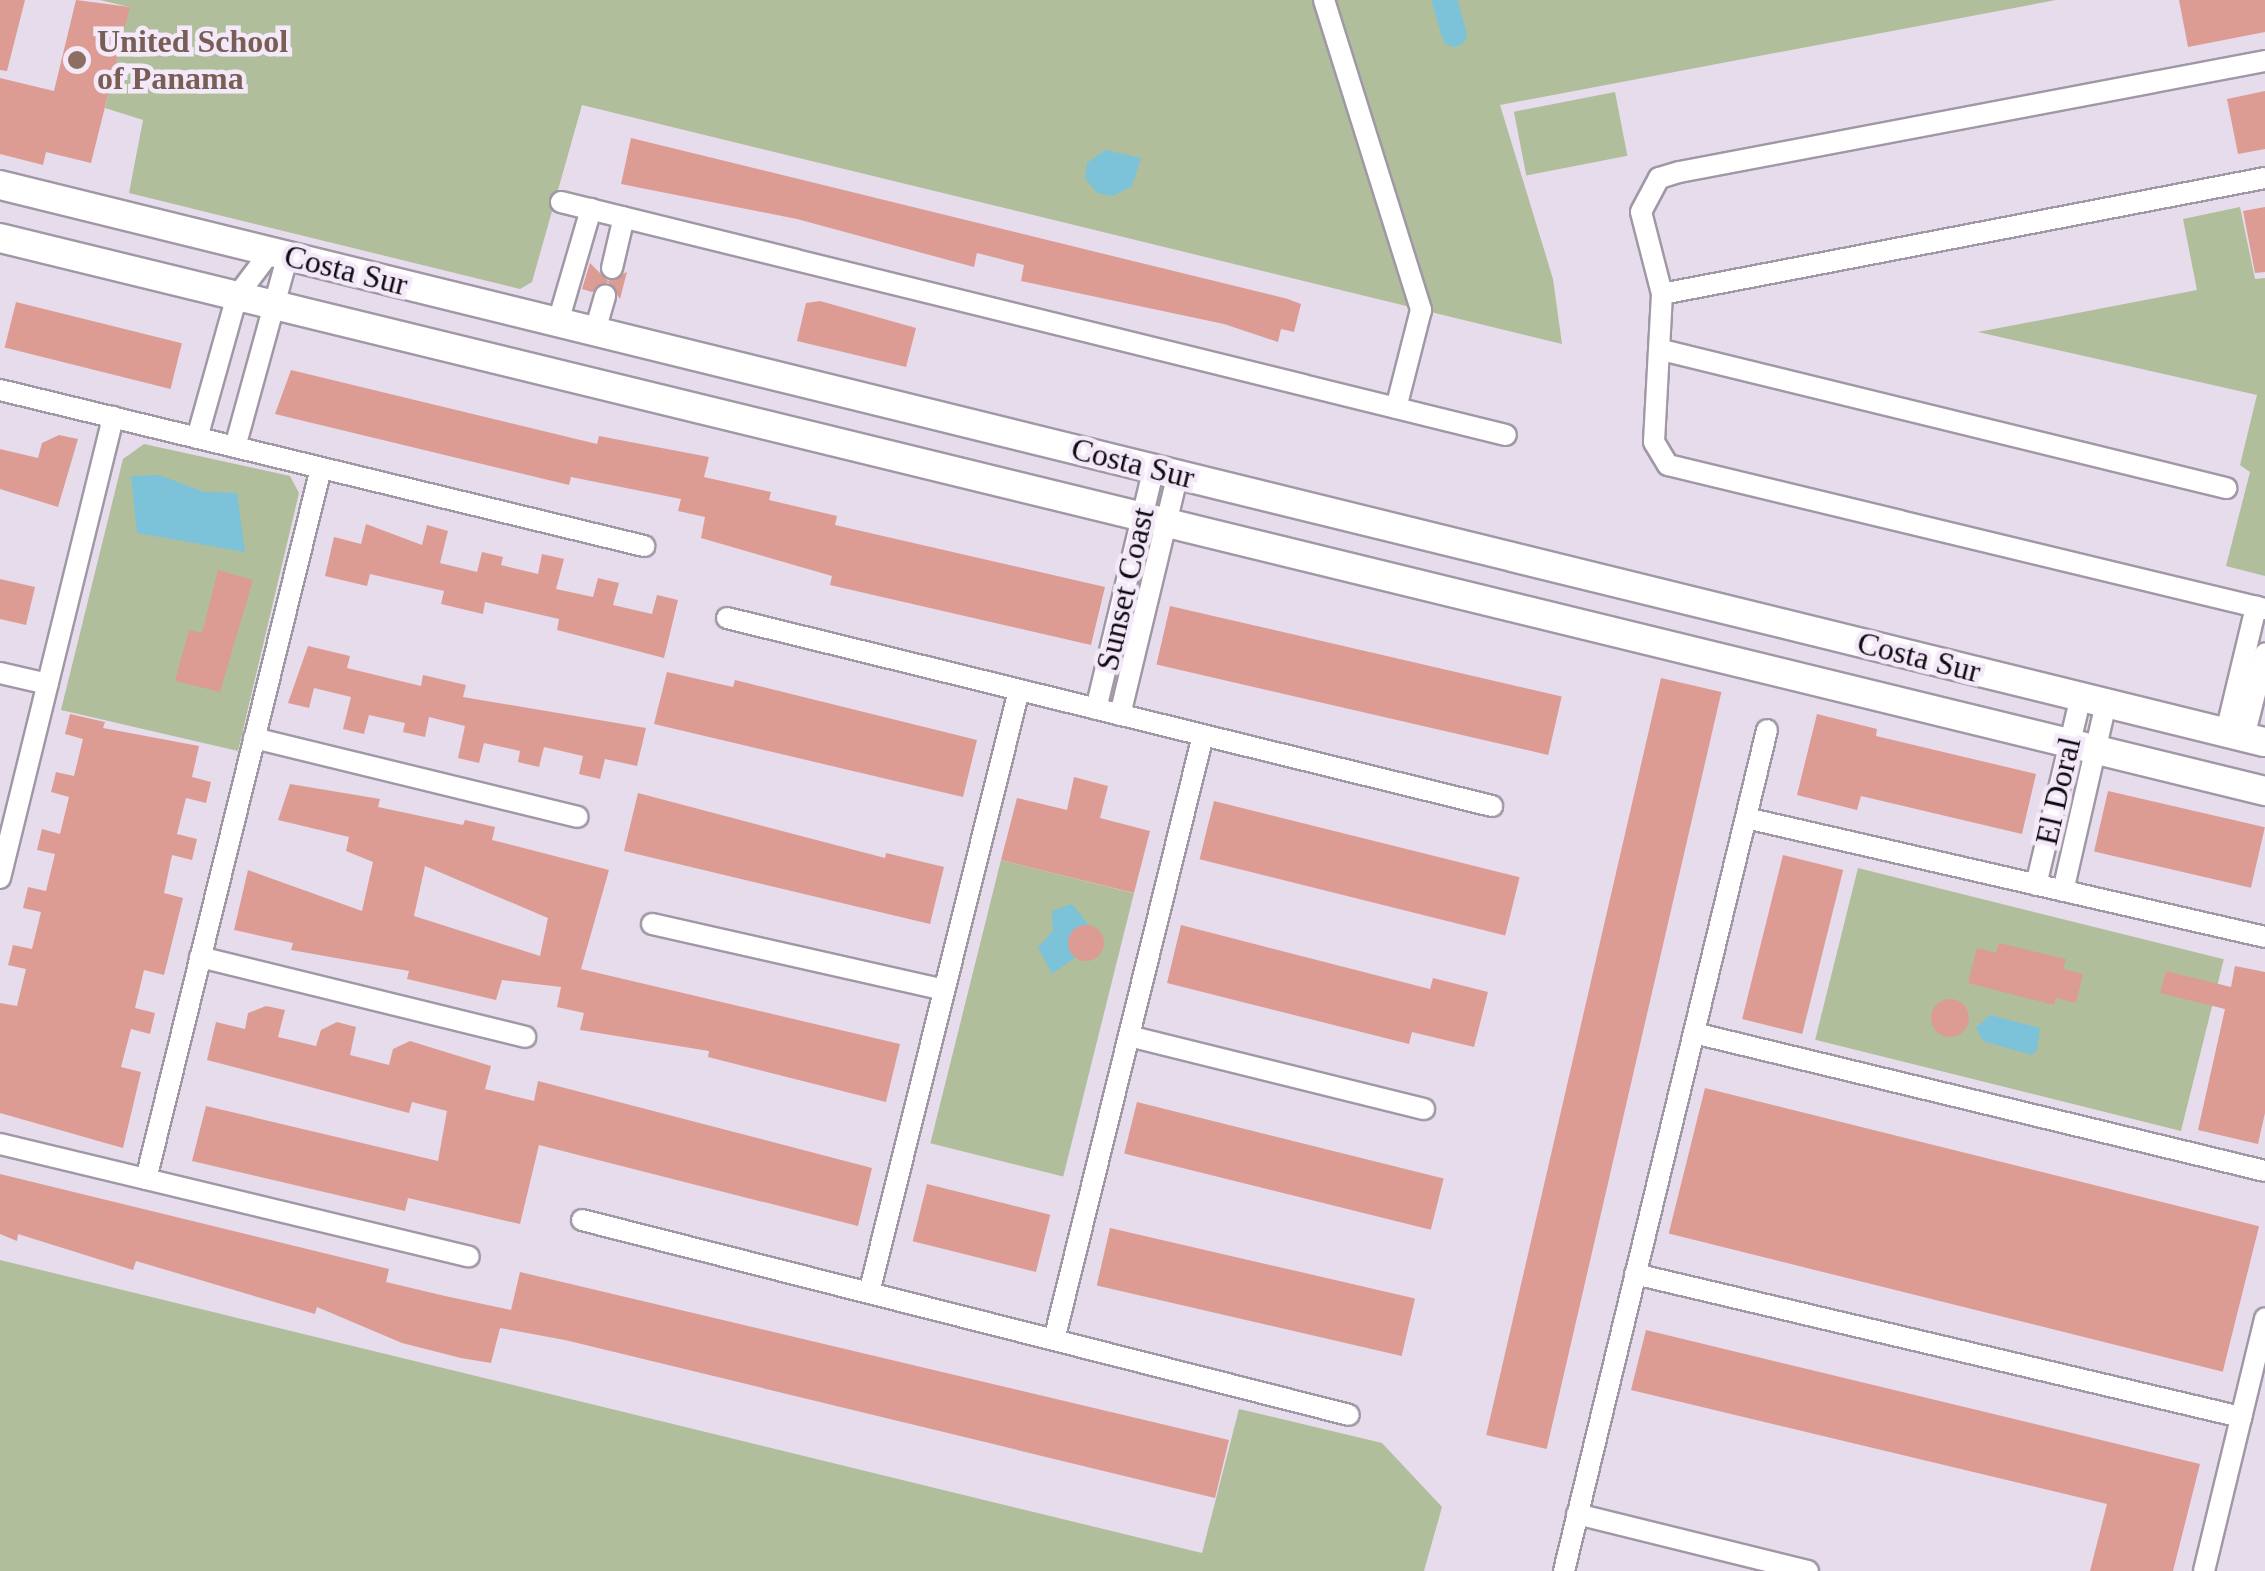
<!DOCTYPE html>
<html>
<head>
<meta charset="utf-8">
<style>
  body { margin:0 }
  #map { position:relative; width:2265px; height:1571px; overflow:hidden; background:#e6dcec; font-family:Georgia,serif }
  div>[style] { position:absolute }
  .green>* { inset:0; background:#b0be9c; transform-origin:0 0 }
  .water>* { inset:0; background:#7cc3da }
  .canal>* { height:25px; margin:-12.5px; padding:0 12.5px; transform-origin:12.5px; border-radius:12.5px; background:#7cc3da }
  .building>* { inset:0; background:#dc9c94; transform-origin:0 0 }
  .round { border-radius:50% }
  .roads { filter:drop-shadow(2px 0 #a198a6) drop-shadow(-2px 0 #a198a6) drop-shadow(0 2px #a198a6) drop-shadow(0 -2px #a198a6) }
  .street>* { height:20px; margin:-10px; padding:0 10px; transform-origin:10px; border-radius:10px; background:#fff }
  .secondary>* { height:28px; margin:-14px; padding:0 14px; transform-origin:14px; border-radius:14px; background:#fff }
  .dots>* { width:28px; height:28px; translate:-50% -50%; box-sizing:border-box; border:5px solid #f3e9f9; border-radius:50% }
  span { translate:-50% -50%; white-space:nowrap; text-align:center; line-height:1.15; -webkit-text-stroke:9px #f3e9f9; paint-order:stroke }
  .education-label { font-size:32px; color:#785e54; font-weight:700 }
  .left { translate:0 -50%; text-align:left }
  .street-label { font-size:32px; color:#0d0a0f }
</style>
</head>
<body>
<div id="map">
  <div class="green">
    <div style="clip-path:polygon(100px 0,2056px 0,1500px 105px,1553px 279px,1562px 344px,582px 105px,532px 282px,520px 289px,129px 193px,143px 120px,105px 108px,129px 7px)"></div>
    <div style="left:1615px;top:92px;width:65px;height:103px;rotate:79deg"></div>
    <div style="clip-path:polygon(2240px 207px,2255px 279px,2265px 278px,2265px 576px,2226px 566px,2250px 472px,2240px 465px,2257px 395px,1978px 332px,2197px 290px,2183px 219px)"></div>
    <div style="clip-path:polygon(144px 444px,290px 476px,299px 493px,238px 751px,61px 710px,123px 459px)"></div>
    <div style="left:1001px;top:860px;width:137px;height:292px;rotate:14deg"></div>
    <div style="left:1858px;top:868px;width:377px;height:177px;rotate:14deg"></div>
    <div style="clip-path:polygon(0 1260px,1202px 1553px,1239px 1409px,1382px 1443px,1442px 1507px,1424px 1571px,0 1571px)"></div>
  </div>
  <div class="water">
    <div style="clip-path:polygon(1105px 150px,1141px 158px,1132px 186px,1113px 196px,1097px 193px,1085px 178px,1087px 163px)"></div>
    <div style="clip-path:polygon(159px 475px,204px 492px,237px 493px,245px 552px,137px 533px,131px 476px)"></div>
    <div style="clip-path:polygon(1072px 904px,1088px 924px,1083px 952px,1052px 974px,1038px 947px,1053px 931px,1052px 911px)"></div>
    <div style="clip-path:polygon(1990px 1015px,2040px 1028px,2037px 1050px,2032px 1055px,1983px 1041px,1976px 1028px)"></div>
  </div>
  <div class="canal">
    <div style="left:1444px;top:0;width:35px;rotate:74deg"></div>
  </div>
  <div class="building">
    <div style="clip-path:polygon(0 0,25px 0,7px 71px,0 70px)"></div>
    <div style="clip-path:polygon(76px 0,130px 7px,91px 163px,46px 152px,43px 165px,0 154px,0 78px,54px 91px)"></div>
    <div style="clip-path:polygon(2179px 0,2265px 0,2265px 32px,2188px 47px)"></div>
    <div style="clip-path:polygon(2265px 91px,2265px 149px,2238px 154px,2227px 99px)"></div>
    <div style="clip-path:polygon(631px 138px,1288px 299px,1301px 304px,1294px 332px,1281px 329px,1278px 342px,1224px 324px,1021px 281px,1024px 265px,977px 253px,974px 267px,797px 219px,621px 184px)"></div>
    <div style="clip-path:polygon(2265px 207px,2265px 272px,2255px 273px,2243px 211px)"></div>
    <div style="clip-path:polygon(590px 263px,608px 281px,627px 272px,620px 299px,608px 282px,592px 292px,582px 289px)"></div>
    <div style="clip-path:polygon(820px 301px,916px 328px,906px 367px,797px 341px,806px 303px)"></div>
    <div style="left:16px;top:302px;width:171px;height:47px;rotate:14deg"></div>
    <div style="clip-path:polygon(291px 370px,597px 444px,599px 436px,709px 457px,704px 477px,771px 492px,769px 500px,837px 516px,835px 525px,1105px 587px,1091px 645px,830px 585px,832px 576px,701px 538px,705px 517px,678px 511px,681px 499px,571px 477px,569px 485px,275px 414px)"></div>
    <div style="clip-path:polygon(59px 435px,78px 439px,58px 507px,0 489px,0 449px,38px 458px,42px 443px)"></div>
    <div style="clip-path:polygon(366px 524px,422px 545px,427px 525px,448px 531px,440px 563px,477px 572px,482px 552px,503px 557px,501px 565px,538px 574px,542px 554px,564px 559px,556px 589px,593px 597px,598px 578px,619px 583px,613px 605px,652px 614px,657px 595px,678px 600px,664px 658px,557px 630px,559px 619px,485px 602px,483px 614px,441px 604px,444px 591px,370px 574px,367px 586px,325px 576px,334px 537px,361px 544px)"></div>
    <div style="clip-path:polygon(218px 570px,253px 580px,220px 692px,175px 681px,189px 630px,202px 633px)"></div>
    <div style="clip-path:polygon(0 579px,35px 587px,26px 625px,0 619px)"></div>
    <div style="left:1170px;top:606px;width:402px;height:60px;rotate:13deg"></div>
    <div style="clip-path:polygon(308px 646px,350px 656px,347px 668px,421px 686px,423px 675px,466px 685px,463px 697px,646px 728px,637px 766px,605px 759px,600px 779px,579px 774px,583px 756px,544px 747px,539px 767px,518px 762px,520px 751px,484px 743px,479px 763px,458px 758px,465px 726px,429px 717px,425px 737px,403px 732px,405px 723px,369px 715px,364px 734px,343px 729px,351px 697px,314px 688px,309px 708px,288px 703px)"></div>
    <div style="clip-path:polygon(667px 672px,733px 687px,735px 680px,977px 740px,963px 797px,654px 724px)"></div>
    <div style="left:1661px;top:678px;width:62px;height:777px;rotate:13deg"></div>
    <div style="clip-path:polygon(70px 714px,105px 722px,103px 728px,199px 746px,192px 777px,211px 782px,206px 803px,186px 798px,177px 834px,197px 839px,192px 860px,172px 855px,164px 893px,183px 898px,164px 975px,144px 970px,135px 1008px,155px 1013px,150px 1034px,131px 1029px,121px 1067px,141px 1072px,123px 1148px,0 1113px,0 1003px,17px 1006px,26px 969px,8px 965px,13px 945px,32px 949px,41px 912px,23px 908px,28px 887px,46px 891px,55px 854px,37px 850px,42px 829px,60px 834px,69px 797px,51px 792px,56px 772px,74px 776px,83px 739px,65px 734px)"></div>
    <div style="clip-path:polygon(1817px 714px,1877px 729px,1876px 736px,2036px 774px,2022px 834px,1861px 796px,1857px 810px,1797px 795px)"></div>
    <div style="clip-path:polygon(1074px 777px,1108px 786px,1100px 818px,1150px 831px,1134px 893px,1001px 860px,1017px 798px,1067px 810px)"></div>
    <div style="clip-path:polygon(evenodd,290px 784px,380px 799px,378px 807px,463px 825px,465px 820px,495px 827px,492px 840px,609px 870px,581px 969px,900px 1044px,886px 1102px,708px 1057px,709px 1051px,580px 1030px,584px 1013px,557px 1007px,561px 987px,502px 980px,496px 1000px,407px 979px,409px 971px,291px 950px,293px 943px,234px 930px,248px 870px,362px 911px,373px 862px,346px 851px,349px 837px,278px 820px,290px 784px,425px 866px,548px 918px,540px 956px,414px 916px,425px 866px)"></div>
    <div style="left:2108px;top:791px;width:161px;height:62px;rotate:13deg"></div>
    <div style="clip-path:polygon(638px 793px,885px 858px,886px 853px,944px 867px,930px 924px,624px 851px)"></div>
    <div style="left:1214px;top:801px;width:315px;height:60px;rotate:14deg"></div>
    <div style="left:1783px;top:855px;width:62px;height:169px;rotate:14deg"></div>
    <div style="clip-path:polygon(1181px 925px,1430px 989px,1433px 978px,1488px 992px,1474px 1047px,1412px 1032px,1409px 1044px,1167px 983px)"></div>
    <div class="round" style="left:1068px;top:925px;width:36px;height:36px"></div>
    <div style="clip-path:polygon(1999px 943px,2066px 959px,2063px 969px,2083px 974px,2076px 1003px,2056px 998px,2054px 1005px,1968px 983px,1977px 948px,1996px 953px)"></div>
    <div style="clip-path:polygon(2235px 966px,2265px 972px,2265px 1113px,2258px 1144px,2198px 1130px,2225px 1009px,2160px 993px,2166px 971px,2231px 987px)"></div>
    <div class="round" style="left:1931px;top:999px;width:38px;height:38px"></div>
    <div style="clip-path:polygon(266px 1006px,285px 1010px,278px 1037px,316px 1046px,321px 1030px,337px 1022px,356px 1027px,350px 1055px,389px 1065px,393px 1049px,410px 1041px,491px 1066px,485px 1089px,534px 1101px,538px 1081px,872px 1168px,858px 1226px,539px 1145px,520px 1224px,408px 1198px,405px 1211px,192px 1161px,206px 1106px,438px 1161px,447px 1111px,412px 1102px,409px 1113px,207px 1060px,216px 1022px,245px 1029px,248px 1013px)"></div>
    <div style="left:1705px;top:1088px;width:571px;height:150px;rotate:14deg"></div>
    <div style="left:1137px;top:1102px;width:316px;height:53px;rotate:14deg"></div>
    <div style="clip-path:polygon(0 1174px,389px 1269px,386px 1282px,445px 1296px,511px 1310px,520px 1272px,1229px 1440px,1215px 1498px,565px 1340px,500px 1328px,491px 1363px,461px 1358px,402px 1343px,317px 1307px,315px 1314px,136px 1261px,133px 1270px,18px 1234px,17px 1241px,0 1234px)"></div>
    <div style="left:927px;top:1184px;width:127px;height:59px;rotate:14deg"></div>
    <div style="left:1110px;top:1228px;width:313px;height:59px;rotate:13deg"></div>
    <div style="clip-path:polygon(1646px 1330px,2200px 1464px,2173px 1571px,2090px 1571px,2107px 1504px,1631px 1390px)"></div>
  </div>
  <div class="roads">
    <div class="street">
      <div style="left:1324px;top:0;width:325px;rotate:72.6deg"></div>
      <div style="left:1421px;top:310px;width:101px;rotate:104.3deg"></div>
      <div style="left:2265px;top:61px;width:596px;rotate:169.27deg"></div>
      <div style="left:1679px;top:172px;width:21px;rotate:163deg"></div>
      <div style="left:1659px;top:178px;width:38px;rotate:118deg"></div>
      <div style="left:1641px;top:212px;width:85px;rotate:75.6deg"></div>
      <div style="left:1662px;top:294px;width:148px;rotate:93.1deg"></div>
      <div style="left:1654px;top:442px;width:27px;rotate:59deg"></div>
      <div style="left:1668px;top:465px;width:614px;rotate:13.56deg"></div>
      <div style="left:561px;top:202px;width:973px;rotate:13.85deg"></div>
      <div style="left:612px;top:268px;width:52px;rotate:-76.8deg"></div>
      <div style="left:1662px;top:294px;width:614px;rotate:-10.89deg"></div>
      <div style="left:558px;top:322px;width:118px;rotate:-73.7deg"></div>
      <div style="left:595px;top:331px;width:37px;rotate:-74deg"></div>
      <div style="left:1662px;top:350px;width:581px;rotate:13.75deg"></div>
      <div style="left:0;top:390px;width:663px;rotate:13.62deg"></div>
      <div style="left:197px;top:438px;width:148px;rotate:-74.3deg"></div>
      <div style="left:237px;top:296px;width:56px;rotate:-52.9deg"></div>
      <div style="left:235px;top:447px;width:199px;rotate:-74.6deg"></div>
      <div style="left:727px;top:618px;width:788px;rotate:13.81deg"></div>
      <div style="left:0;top:673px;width:49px;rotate:12.9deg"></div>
      <div style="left:1096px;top:709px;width:248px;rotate:-76.5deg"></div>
      <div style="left:1120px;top:715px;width:248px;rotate:-76.5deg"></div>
      <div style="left:2226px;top:732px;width:129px;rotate:-76.5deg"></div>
      <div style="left:2244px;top:737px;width:86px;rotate:-75.8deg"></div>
      <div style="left:254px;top:738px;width:333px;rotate:13.7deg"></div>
      <div style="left:1746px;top:818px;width:532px;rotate:12.91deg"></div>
      <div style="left:0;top:878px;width:475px;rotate:-76.2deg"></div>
      <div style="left:2036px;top:885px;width:194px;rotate:-76.6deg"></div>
      <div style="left:2063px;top:891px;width:193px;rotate:-77.1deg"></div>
      <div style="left:652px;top:924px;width:299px;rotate:12.7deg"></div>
      <div style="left:200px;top:957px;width:335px;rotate:13.8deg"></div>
      <div style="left:1694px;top:1033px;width:587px;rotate:13.59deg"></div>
      <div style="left:1129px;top:1036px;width:304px;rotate:13.9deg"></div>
      <div style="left:0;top:1144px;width:482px;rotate:13.5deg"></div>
      <div style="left:146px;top:1179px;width:732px;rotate:-76.17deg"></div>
      <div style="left:582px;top:1220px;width:791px;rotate:14.26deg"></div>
      <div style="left:1635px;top:1274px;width:623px;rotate:13.28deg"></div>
      <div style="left:869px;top:1293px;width:621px;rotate:-76.03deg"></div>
      <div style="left:1054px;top:1340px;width:623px;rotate:-76.16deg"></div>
      <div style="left:1577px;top:1514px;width:238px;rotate:13.9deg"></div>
      <div style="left:1564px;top:1571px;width:865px;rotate:-76.43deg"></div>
      <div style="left:2204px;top:1571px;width:260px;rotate:-76.4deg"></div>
    </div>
    <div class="secondary">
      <div style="left:0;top:185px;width:2332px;rotate:13.82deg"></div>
      <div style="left:0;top:238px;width:2332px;rotate:13.72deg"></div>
    </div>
  </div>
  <div class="dots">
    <div style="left:77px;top:60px;background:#8d6e63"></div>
  </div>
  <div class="education-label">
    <span class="left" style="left:97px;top:60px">United School<br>of Panama</span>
  </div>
  <div class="street-label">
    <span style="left:346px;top:270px;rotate:14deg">Costa Sur</span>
    <span style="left:1133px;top:463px;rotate:14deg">Costa Sur</span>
    <span style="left:1125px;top:589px;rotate:-77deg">Sunset Coast</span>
    <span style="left:1919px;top:657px;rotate:14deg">Costa Sur</span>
    <span style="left:2058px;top:791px;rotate:-77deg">El Doral</span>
  </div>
</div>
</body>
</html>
